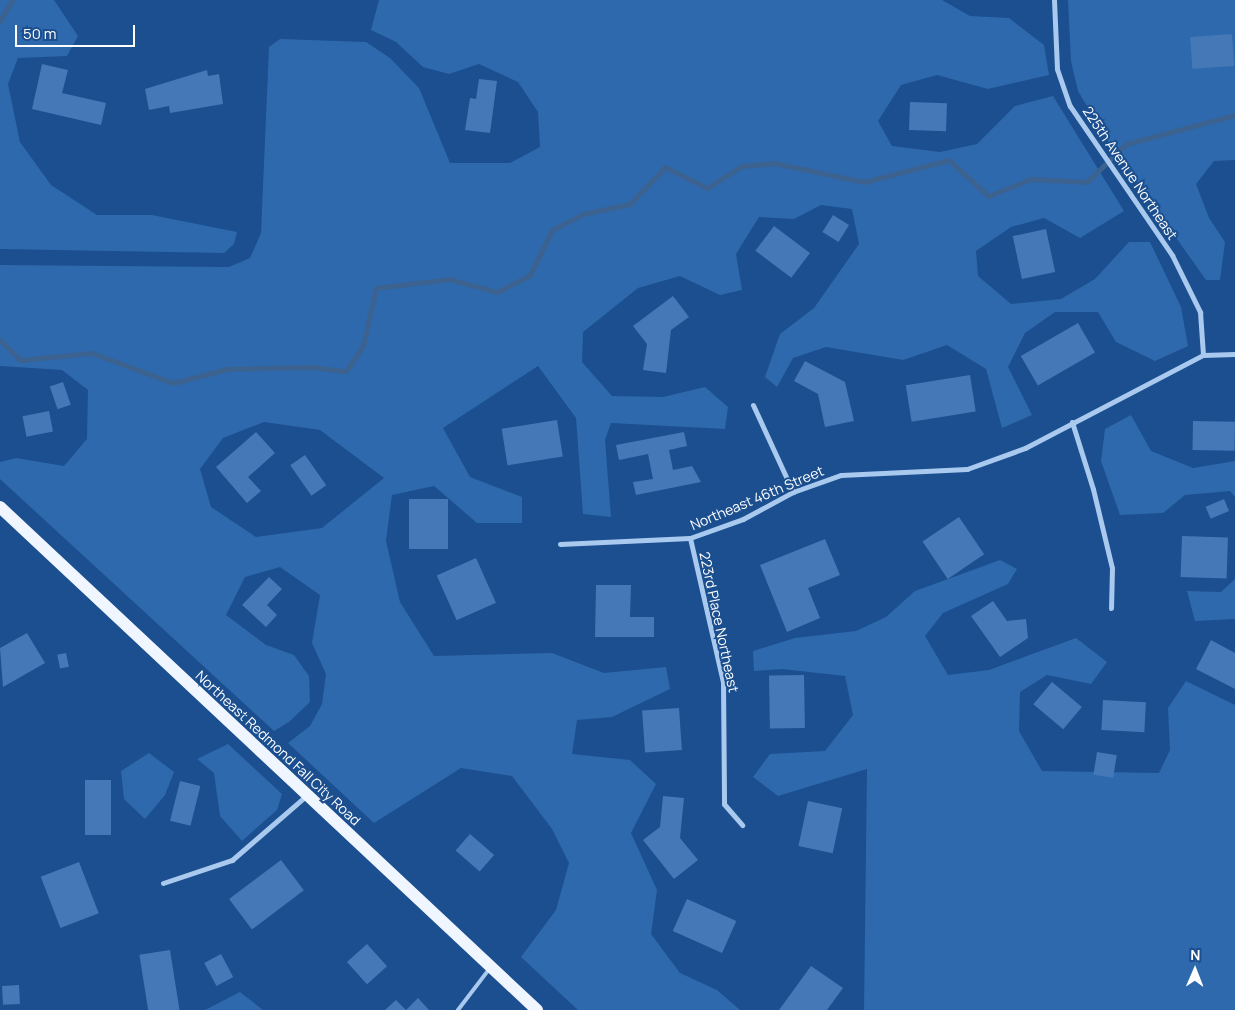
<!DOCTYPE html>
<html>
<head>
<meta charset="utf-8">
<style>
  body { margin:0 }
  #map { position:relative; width:1235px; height:1010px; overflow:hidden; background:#1b4f8f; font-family:Manrope,sans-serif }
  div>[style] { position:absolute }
  .green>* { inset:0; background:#2e69ad }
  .stream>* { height:5px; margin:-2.5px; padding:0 2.5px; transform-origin:2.5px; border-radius:2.5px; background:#3c6290 }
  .building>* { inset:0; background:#4478b7; transform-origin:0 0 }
  .lane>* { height:4px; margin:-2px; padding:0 2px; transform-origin:2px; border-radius:2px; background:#a9c9ee }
  .street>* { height:5px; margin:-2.5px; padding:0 2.5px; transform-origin:2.5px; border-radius:2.5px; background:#a9c9ee }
  .primary>* { height:12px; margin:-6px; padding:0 6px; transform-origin:6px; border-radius:6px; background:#f0f6ff }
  span { translate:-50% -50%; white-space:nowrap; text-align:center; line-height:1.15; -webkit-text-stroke:4px #1b4f8f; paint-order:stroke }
  .street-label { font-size:14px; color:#fff }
  .north { position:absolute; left:1170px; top:945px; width:50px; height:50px; -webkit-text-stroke:4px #1b4f8f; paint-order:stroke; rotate:1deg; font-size:14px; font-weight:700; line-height:20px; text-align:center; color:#fff }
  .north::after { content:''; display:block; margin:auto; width:18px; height:22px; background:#fff; clip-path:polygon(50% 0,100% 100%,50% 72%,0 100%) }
  .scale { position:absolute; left:15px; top:25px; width:120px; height:22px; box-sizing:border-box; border:2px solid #fff; border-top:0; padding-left:6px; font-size:15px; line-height:18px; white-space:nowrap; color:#fff; -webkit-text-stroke:4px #1b4f8f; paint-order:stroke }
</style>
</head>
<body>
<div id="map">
  <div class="green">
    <div style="clip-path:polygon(0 0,54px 0,78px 36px,67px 56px,18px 58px,8px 84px,20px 142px,51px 185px,97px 215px,152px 215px,237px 232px,234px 244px,224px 253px,0 249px)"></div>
    <div style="clip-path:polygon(evenodd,379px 0,942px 0,970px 16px,1009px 18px,1044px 45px,1049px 75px,988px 89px,937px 75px,901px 85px,878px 121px,892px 146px,940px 152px,977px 144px,1015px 106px,1053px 96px,1124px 211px,1080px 238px,1044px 218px,1011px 227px,976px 251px,978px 276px,1011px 304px,1061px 299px,1095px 279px,1129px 242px,1150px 242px,1181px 307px,1188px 346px,1155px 361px,1116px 342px,1098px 312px,1055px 312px,1025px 333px,1008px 367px,1032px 415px,1002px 428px,986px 369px,947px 345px,903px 360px,826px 347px,793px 358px,777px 387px,765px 377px,780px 334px,814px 308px,859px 244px,852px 209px,821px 205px,794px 219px,759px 217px,736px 254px,742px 290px,720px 295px,680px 276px,638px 288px,583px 332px,582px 362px,612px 396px,663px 397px,705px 387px,728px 407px,725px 429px,611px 423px,605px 440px,611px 517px,583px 514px,576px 418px,538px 366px,443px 428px,470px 477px,522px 497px,522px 523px,477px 523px,434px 486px,392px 495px,386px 541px,400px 602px,434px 656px,552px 653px,604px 673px,666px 667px,670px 689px,612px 717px,577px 720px,572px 754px,630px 760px,656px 784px,631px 833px,657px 890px,651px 934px,680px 973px,717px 990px,740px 1010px,578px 1010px,521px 957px,556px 910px,569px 863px,552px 829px,512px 776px,461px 768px,374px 823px,288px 743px,310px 726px,322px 704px,326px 674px,312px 643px,320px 595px,280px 567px,245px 577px,226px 615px,266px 645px,294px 655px,309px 676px,310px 702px,289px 722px,274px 731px,0 479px,0 462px,16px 458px,64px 466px,87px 439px,88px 390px,62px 370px,0 366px,0 265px,229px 267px,250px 258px,261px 233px,269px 47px,280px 39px,366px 42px,390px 58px,419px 88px,450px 163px,510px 163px,540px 147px,538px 112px,518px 82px,479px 64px,449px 74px,423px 67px,396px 42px,371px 30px,379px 0,264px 422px,320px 430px,384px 478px,322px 528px,256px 537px,211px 507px,200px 469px,223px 438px,264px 422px)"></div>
    <div style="clip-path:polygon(1068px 0,1235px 0,1235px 160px,1214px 161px,1196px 184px,1209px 218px,1225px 242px,1220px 280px,1206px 280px,1109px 143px,1078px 91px,1071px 61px)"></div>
    <div style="clip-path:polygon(1131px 415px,1151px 451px,1193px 468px,1235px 461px,1235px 497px,1230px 491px,1185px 495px,1163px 513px,1120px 515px,1101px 461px,1105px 429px)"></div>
    <div style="clip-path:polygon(1000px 560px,1017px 569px,1008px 584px,943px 613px,925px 636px,948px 675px,989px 670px,1076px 638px,1107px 662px,1091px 684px,1047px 675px,1020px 692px,1019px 731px,1042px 771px,1159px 773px,1170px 750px,1168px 708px,1186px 681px,1235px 705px,1235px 1010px,864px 1010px,867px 769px,778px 796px,753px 777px,770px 754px,825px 751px,853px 715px,845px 676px,782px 669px,754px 671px,753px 651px,795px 638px,856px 631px,886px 617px,915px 591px)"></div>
    <div style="clip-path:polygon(1235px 579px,1235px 619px,1195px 621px,1187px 591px,1221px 592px)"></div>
    <div style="clip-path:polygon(228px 744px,282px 794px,277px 810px,242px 841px,220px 816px,214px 773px,197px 759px)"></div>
    <div style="clip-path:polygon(149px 753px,174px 772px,165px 795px,145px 819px,124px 799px,121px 771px)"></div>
    <div style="clip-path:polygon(240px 992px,263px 1010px,205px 1010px)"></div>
  </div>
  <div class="stream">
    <div style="left:0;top:21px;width:24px;rotate:-60deg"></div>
    <div style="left:0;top:340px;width:28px;rotate:45deg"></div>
    <div style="left:20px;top:360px;width:72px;rotate:-5.6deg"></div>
    <div style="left:92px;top:353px;width:86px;rotate:20.3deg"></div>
    <div style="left:173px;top:383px;width:56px;rotate:-14.5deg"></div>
    <div style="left:227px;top:369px;width:84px;rotate:-1.4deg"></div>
    <div style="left:311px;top:367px;width:35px;rotate:7deg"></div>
    <div style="left:346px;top:371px;width:30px;rotate:-56deg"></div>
    <div style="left:363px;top:346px;width:59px;rotate:-77.4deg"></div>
    <div style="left:376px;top:288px;width:74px;rotate:-7deg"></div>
    <div style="left:449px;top:279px;width:50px;rotate:15.2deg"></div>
    <div style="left:497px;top:292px;width:37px;rotate:-27deg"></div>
    <div style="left:530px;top:275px;width:50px;rotate:-63.9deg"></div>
    <div style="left:552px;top:230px;width:35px;rotate:-27deg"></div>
    <div style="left:583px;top:214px;width:48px;rotate:-12deg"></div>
    <div style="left:630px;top:204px;width:51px;rotate:-46.6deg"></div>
    <div style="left:665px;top:167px;width:47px;rotate:26.6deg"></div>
    <div style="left:707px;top:188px;width:41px;rotate:-32.2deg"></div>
    <div style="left:742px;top:166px;width:32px;rotate:-5deg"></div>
    <div style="left:774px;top:163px;width:92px;rotate:11.9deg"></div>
    <div style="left:864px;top:182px;width:88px;rotate:-14.5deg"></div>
    <div style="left:949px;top:160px;width:53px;rotate:42.7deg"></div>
    <div style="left:988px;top:196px;width:46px;rotate:-21.6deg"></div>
    <div style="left:1031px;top:179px;width:56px;rotate:3.1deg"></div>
    <div style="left:1087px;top:182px;width:54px;rotate:-44.3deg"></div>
    <div style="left:1126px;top:144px;width:113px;rotate:-14.9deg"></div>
  </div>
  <div class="building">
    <div style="left:1232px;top:34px;width:32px;height:42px;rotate:86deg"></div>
    <div style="clip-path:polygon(42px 64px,68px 70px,62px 93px,106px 103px,101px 125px,32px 109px)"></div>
    <div style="clip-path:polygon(207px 70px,208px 76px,219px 74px,223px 104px,170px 113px,169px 106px,149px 110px,145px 89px)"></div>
    <div style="clip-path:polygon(479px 79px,497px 81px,490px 133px,465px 130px,470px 98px,476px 99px)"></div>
    <div style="left:910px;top:102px;width:37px;height:28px;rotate:2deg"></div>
    <div style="left:833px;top:215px;width:19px;height:20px;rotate:32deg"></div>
    <div style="left:774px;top:226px;width:45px;height:31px;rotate:37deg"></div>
    <div style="left:1046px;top:229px;width:44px;height:34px;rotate:78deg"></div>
    <div style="clip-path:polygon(673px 296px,689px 317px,671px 330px,666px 373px,643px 370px,647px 344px,633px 326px)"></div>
    <div style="left:1078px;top:323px;width:34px;height:66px;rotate:60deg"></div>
    <div style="clip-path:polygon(805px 361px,845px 382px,854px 421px,825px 427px,818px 394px,794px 381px)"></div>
    <div style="left:970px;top:375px;width:37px;height:65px;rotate:81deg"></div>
    <div style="left:63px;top:382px;width:24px;height:14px;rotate:71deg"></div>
    <div style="left:49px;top:411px;width:21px;height:27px;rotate:79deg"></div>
    <div style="left:557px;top:420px;width:37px;height:56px;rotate:81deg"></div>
    <div style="left:1193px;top:421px;width:42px;height:29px;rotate:1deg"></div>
    <div style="clip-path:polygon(256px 432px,275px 453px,248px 477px,261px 491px,247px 503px,216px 467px)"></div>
    <div style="clip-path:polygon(684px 432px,687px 446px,669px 450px,673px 470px,692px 466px,701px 482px,636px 495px,633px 482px,653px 479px,648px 454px,619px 460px,616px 445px)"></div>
    <div style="left:305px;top:455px;width:37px;height:18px;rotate:55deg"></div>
    <div style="left:409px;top:499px;width:39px;height:50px"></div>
    <div style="left:1224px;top:499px;width:13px;height:20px;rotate:67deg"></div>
    <div style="left:959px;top:517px;width:45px;height:44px;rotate:56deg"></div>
    <div style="left:1182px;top:536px;width:46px;height:41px;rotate:2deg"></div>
    <div style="clip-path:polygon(825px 539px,840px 575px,808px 588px,820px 618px,787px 632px,760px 565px)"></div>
    <div style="left:476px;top:558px;width:49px;height:43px;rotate:66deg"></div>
    <div style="clip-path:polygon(269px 577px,282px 589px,267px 605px,277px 615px,266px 627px,242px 605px)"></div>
    <div style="clip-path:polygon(596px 585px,631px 585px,630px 617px,654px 617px,654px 637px,595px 637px)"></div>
    <div style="clip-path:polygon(993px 601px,1007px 621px,1026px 619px,1028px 638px,1000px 657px,971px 616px)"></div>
    <div style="clip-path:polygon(27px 633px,45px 663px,3px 687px,0 648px)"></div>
    <div style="clip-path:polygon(1211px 640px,1235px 653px,1235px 689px,1196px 669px)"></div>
    <div style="left:66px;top:653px;width:14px;height:9px;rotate:78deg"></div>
    <div style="left:804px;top:675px;width:53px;height:35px;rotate:89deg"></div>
    <div style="left:1052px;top:682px;width:39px;height:29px;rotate:40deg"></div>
    <div style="left:1103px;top:700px;width:43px;height:30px;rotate:3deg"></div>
    <div style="left:679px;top:708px;width:42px;height:37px;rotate:86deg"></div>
    <div style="left:1097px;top:752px;width:20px;height:23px;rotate:9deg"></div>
    <div style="left:85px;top:780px;width:26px;height:55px"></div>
    <div style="left:180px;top:781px;width:21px;height:41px;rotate:14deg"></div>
    <div style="clip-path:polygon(663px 796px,684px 798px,680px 838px,698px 860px,674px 879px,643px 840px,660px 827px)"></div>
    <div style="left:808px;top:801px;width:35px;height:46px;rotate:12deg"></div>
    <div style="left:470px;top:834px;width:32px;height:22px;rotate:41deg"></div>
    <div style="left:281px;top:860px;width:38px;height:65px;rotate:53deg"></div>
    <div style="left:79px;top:862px;width:55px;height:41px;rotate:69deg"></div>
    <div style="left:687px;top:899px;width:54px;height:35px;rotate:24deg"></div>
    <div style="left:367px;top:944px;width:30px;height:27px;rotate:48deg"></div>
    <div style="left:170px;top:950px;width:61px;height:31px;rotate:81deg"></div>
    <div style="left:221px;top:954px;width:26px;height:19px;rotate:62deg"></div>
    <div style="clip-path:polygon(811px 966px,843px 988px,827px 1010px,779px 1010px)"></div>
    <div style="left:19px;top:985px;width:19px;height:17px;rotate:87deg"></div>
    <div style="clip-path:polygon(418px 998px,429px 1010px,385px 1010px,396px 1000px,406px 1010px)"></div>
  </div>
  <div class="lane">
    <div style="left:458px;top:1010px;width:53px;rotate:-52.7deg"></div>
  </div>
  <div class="street">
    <div style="left:1054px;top:0;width:69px;rotate:87.5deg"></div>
    <div style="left:1057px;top:69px;width:39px;rotate:71deg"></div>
    <div style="left:1070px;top:106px;width:181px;rotate:55.6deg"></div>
    <div style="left:1172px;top:255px;width:64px;rotate:63.8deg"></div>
    <div style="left:1200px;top:312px;width:43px;rotate:86deg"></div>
    <div style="left:753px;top:405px;width:96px;rotate:65.3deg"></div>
    <div style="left:1072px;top:422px;width:70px;rotate:72.6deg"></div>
    <div style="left:1093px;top:489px;width:81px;rotate:76.5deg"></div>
    <div style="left:1112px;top:568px;width:40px;rotate:91.4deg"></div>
    <div style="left:690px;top:538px;width:148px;rotate:77.1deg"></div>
    <div style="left:723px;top:682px;width:122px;rotate:89.5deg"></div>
    <div style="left:724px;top:804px;width:28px;rotate:49deg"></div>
    <div style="left:560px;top:544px;width:130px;rotate:-2.6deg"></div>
    <div style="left:690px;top:538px;width:56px;rotate:-19.7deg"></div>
    <div style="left:743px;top:519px;width:57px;rotate:-28.4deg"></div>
    <div style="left:793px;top:492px;width:51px;rotate:-19.5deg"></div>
    <div style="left:841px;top:475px;width:126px;rotate:-2.7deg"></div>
    <div style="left:967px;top:469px;width:62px;rotate:-19.9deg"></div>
    <div style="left:1025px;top:448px;width:201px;rotate:-27.6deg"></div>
    <div style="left:1203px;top:355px;width:32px;rotate:-2deg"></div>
    <div style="left:163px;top:883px;width:73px;rotate:-18.4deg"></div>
    <div style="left:232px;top:860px;width:99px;rotate:-40.9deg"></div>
  </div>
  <div class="primary">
    <div style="left:0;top:507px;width:736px;rotate:43.13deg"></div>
  </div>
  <div class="street-label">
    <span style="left:1130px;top:173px;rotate:56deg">225th Avenue Northeast</span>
    <span style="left:757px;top:498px;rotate:-23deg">Northeast 46th Street</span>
    <span style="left:719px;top:622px;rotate:78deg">223rd Place Northeast</span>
    <span style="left:278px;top:748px;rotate:43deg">Northeast Redmond Fall City Road</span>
  </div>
  <div class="north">N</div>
  <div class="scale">50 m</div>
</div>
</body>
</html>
